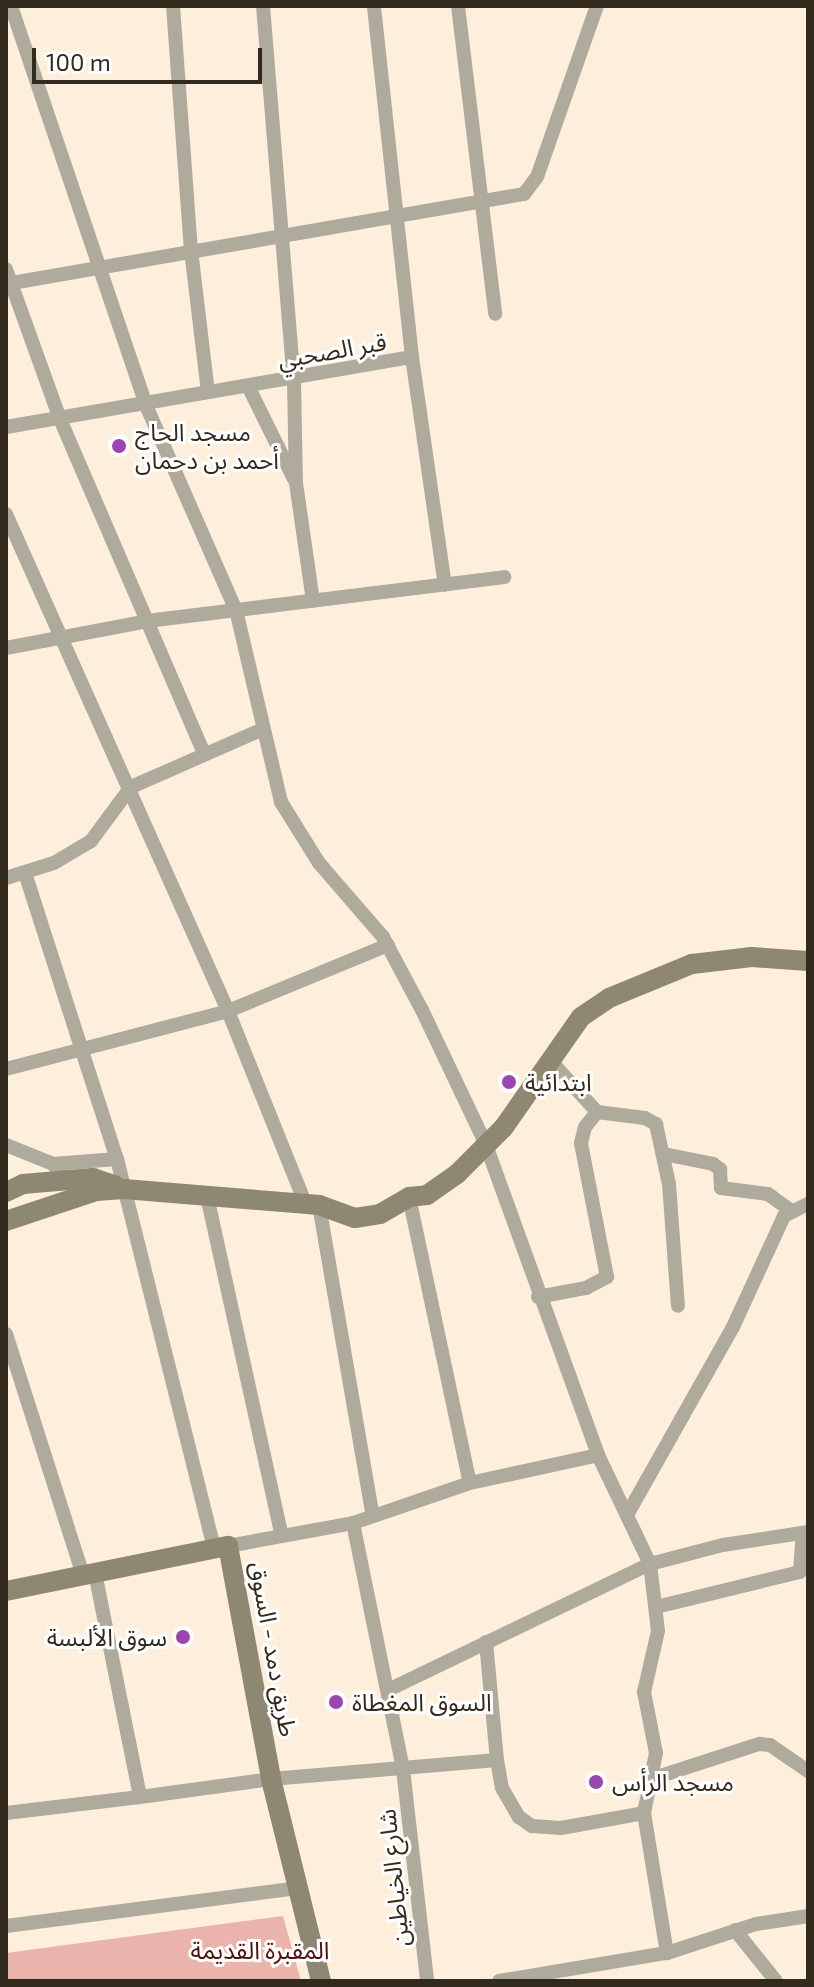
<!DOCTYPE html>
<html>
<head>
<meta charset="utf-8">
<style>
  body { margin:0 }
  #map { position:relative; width:814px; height:1987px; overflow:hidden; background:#feefdd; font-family:"Exo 2","Noto Sans Arabic",sans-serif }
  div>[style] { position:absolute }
  .green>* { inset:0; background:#eab4ad }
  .street>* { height:14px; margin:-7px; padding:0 7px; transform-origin:7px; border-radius:7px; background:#aeab9c }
  .secondary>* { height:20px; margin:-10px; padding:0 10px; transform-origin:10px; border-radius:10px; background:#8e8872 }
  .dots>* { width:22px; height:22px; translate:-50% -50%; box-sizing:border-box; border:4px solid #fff; border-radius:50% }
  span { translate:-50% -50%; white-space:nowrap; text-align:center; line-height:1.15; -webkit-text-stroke:6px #fff; paint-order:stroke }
  .street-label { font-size:24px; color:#332a1e }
  .poi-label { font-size:24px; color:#332a1e }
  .left { translate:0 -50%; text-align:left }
  .right { translate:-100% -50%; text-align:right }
  .park-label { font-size:24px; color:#4f0f0d }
  .frame { position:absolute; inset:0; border:8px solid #332a1e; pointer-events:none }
  .scale { position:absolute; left:32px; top:48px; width:230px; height:36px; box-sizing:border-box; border:4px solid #332a1e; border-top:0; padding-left:10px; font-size:24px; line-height:28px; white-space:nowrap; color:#332a1e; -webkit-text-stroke:6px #fff; paint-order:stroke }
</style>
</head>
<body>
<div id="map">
  <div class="green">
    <div style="clip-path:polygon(283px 1916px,301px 1981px,6px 1981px,6px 1953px)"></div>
  </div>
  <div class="street">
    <div style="left:11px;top:6px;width:419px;rotate:71.3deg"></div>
    <div style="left:145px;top:403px;width:226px;rotate:66.3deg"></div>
    <div style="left:236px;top:610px;width:197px;rotate:76.8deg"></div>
    <div style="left:281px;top:802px;width:72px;rotate:58.1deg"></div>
    <div style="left:319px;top:863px;width:98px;rotate:49.1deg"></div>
    <div style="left:383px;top:937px;width:83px;rotate:61.9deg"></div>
    <div style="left:422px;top:1010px;width:149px;rotate:64.6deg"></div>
    <div style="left:486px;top:1145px;width:330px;rotate:70.1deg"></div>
    <div style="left:598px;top:1455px;width:121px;rotate:64.5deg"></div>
    <div style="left:650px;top:1564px;width:67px;rotate:83.2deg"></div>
    <div style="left:658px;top:1631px;width:63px;rotate:102.9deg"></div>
    <div style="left:644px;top:1692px;width:62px;rotate:78.9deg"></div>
    <div style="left:656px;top:1753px;width:61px;rotate:101.3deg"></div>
    <div style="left:644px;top:1813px;width:142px;rotate:80.7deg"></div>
    <div style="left:173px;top:6px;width:245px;rotate:85.8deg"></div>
    <div style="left:191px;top:250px;width:143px;rotate:83.2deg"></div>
    <div style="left:263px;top:6px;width:376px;rotate:85.3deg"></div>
    <div style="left:294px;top:381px;width:102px;rotate:88.9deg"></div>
    <div style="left:296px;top:483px;width:119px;rotate:81.8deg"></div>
    <div style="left:458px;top:6px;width:310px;rotate:83.1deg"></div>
    <div style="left:6px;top:269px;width:159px;rotate:70.2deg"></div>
    <div style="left:60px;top:419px;width:365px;rotate:66.7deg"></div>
    <div style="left:6px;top:284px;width:526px;rotate:-9.86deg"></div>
    <div style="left:524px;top:194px;width:21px;rotate:-53deg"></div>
    <div style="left:537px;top:177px;width:181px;rotate:-70.7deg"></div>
    <div style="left:412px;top:357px;width:230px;rotate:81.8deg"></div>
    <div style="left:248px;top:386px;width:104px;rotate:63.7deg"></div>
    <div style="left:6px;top:427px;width:412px;rotate:-9.8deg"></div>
    <div style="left:412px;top:357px;width:353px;rotate:-96.2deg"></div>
    <div style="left:6px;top:514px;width:544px;rotate:65.93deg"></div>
    <div style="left:228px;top:1011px;width:209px;rotate:68.1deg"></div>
    <div style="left:6px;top:648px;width:144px;rotate:-10.8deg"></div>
    <div style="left:147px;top:621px;width:360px;rotate:-7deg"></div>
    <div style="left:25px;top:873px;width:300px;rotate:72.2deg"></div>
    <div style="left:117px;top:1159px;width:402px;rotate:76deg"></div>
    <div style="left:6px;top:878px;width:50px;rotate:-17.4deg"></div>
    <div style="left:54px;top:863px;width:43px;rotate:-30.7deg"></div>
    <div style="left:91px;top:841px;width:67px;rotate:-53.5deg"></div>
    <div style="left:131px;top:787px;width:142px;rotate:-23.7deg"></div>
    <div style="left:549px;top:1059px;width:72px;rotate:47.8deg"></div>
    <div style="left:597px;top:1112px;width:48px;rotate:7.1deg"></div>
    <div style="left:645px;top:1118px;width:13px;rotate:29deg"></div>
    <div style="left:656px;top:1124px;width:61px;rotate:77.8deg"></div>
    <div style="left:669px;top:1184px;width:122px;rotate:85.8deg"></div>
    <div style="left:6px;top:1069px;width:229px;rotate:-14.6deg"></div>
    <div style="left:228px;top:1011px;width:173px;rotate:-22.4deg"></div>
    <div style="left:6px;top:1145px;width:51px;rotate:22deg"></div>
    <div style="left:53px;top:1164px;width:25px;rotate:50deg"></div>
    <div style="left:664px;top:1154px;width:50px;rotate:11.5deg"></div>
    <div style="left:713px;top:1164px;width:9px;rotate:36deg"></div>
    <div style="left:720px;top:1169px;width:19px;rotate:87deg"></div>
    <div style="left:721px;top:1188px;width:47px;rotate:7.3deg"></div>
    <div style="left:768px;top:1194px;width:27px;rotate:36deg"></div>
    <div style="left:53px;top:1164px;width:64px;rotate:-4.5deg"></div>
    <div style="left:207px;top:1196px;width:348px;rotate:77.6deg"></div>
    <div style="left:409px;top:1197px;width:292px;rotate:78deg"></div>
    <div style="left:319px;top:1205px;width:313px;rotate:80.2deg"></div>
    <div style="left:538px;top:1297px;width:49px;rotate:-10.6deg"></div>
    <div style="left:586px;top:1288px;width:24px;rotate:-28deg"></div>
    <div style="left:607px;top:1277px;width:136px;rotate:-101deg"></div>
    <div style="left:581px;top:1143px;width:16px;rotate:-76deg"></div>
    <div style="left:585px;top:1127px;width:19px;rotate:-51deg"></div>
    <div style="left:6px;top:1334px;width:254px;rotate:72.3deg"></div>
    <div style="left:627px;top:1515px;width:216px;rotate:-60.6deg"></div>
    <div style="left:733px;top:1327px;width:122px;rotate:-65.3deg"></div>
    <div style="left:784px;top:1216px;width:27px;rotate:-27deg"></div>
    <div style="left:353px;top:1523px;width:251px;rotate:78.5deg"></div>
    <div style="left:403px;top:1769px;width:213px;rotate:83.5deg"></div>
    <div style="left:228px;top:1546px;width:127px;rotate:-10.4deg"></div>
    <div style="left:353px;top:1523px;width:124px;rotate:-18.9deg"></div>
    <div style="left:470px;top:1483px;width:131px;rotate:-12.3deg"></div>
    <div style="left:95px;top:1573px;width:228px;rotate:78.6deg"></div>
    <div style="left:140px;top:1797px;width:132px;rotate:-7.8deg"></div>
    <div style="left:271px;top:1779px;width:227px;rotate:-4.8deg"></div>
    <div style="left:656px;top:1607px;width:148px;rotate:-13.7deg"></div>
    <div style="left:800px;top:1572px;width:39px;rotate:-86deg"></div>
    <div style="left:486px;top:1642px;width:119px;rotate:84.7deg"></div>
    <div style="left:497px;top:1760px;width:28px;rotate:80deg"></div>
    <div style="left:502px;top:1788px;width:34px;rotate:60deg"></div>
    <div style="left:519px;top:1817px;width:16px;rotate:35deg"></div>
    <div style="left:532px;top:1826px;width:29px;rotate:4deg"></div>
    <div style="left:561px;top:1828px;width:84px;rotate:-10.2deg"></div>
    <div style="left:388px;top:1690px;width:291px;rotate:-25.7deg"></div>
    <div style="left:650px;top:1564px;width:75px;rotate:-14.6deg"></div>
    <div style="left:723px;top:1545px;width:86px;rotate:-8.7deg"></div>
    <div style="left:648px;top:1780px;width:117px;rotate:-18deg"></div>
    <div style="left:759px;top:1744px;width:11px;rotate:5deg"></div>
    <div style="left:770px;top:1745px;width:46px;rotate:34.4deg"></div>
    <div style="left:6px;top:1813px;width:135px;rotate:-6.8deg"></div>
    <div style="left:6px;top:1926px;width:294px;rotate:-7.4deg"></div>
    <div style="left:735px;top:1930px;width:65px;rotate:51.2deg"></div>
    <div style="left:499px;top:1981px;width:170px;rotate:-9.5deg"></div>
    <div style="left:667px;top:1953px;width:94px;rotate:-18deg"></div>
    <div style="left:756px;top:1924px;width:53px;rotate:-8.7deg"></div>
  </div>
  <div class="secondary">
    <div style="left:6px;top:1192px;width:19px;rotate:-25deg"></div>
    <div style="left:23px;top:1184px;width:70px;rotate:-4.9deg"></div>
    <div style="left:93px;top:1178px;width:24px;rotate:19deg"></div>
    <div style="left:6px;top:1221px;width:95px;rotate:-18.4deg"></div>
    <div style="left:96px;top:1191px;width:28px;rotate:-4deg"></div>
    <div style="left:124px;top:1189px;width:196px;rotate:4.7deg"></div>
    <div style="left:319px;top:1205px;width:38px;rotate:20deg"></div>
    <div style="left:355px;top:1218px;width:25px;rotate:-9deg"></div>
    <div style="left:380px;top:1214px;width:34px;rotate:-30deg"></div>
    <div style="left:409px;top:1197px;width:18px;rotate:-6deg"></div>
    <div style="left:427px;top:1195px;width:37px;rotate:-35deg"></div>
    <div style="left:457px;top:1174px;width:66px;rotate:-45deg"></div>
    <div style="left:504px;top:1127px;width:134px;rotate:-55deg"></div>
    <div style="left:581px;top:1017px;width:34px;rotate:-34deg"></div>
    <div style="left:609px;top:998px;width:90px;rotate:-22.3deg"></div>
    <div style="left:692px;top:964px;width:60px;rotate:-6.7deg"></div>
    <div style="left:752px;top:957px;width:56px;rotate:4.1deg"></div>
    <div style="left:6px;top:1591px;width:227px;rotate:-11.5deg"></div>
    <div style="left:228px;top:1546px;width:237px;rotate:79.5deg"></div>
    <div style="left:271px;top:1779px;width:208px;rotate:76.1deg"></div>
  </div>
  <div class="dots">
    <div style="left:119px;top:446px;background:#9b45b2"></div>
    <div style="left:509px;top:1082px;background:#9b45b2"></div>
    <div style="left:183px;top:1637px;background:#9b45b2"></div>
    <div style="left:336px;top:1702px;background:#9b45b2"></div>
    <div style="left:596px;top:1782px;background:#9b45b2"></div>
  </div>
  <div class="street-label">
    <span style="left:332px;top:350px;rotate:-10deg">قبر الصحبي</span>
    <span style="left:274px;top:1649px;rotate:80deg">طريق دمد - السوق</span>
    <span style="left:393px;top:1878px;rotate:-96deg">شارع الخياطين</span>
  </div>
  <div class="poi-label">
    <span class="left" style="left:135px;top:446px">مسجد الحاج<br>أحمد بن دحمان</span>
    <span class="left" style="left:525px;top:1082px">ابتدائية</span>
    <span class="right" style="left:167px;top:1637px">سوق الألبسة</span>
    <span class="left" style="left:352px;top:1702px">السوق المغطاة</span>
    <span class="left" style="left:612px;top:1782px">مسجد الرأس</span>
  </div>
  <div class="park-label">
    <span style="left:260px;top:1950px">المقبرة القديمة</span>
  </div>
  <div class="frame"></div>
  <div class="scale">100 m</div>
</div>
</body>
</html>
